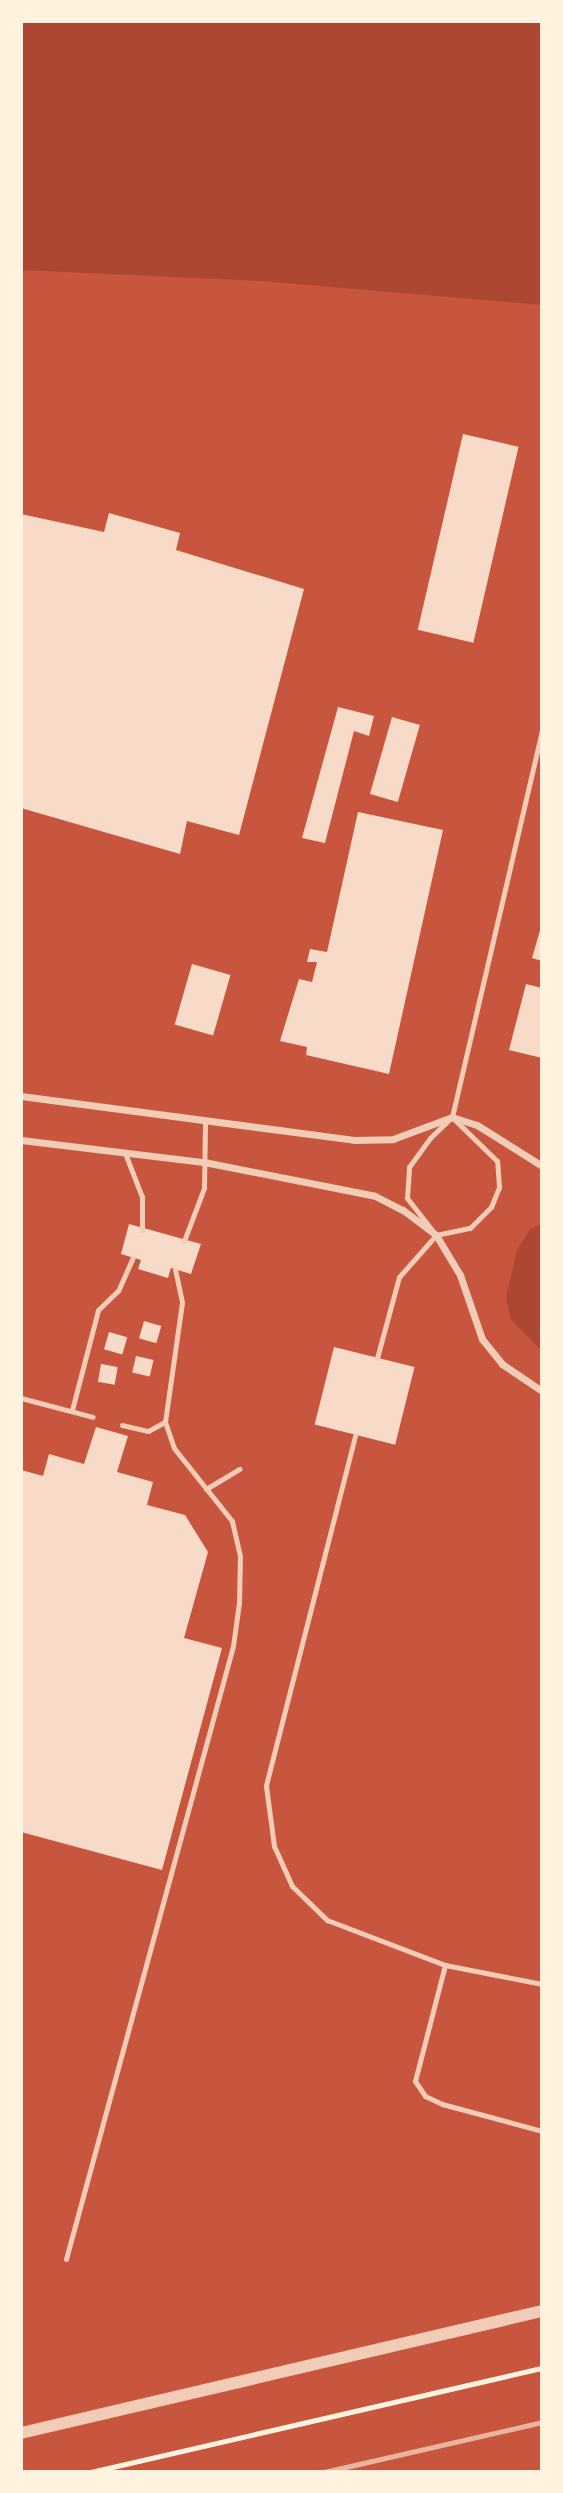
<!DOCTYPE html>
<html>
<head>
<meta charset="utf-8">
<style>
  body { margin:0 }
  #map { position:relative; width:563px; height:2493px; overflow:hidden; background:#c8553d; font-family:"Public Sans",sans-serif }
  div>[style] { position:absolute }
  .green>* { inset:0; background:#ae4732 }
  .building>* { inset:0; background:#f7dbc8; transform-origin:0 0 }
  .path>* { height:4.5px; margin:-2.25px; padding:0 2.25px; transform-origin:2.25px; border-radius:2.25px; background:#fff3e0 }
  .service>* { height:5px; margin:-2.5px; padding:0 2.5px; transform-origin:2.5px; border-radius:2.5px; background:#f1ccb7 }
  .minor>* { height:7px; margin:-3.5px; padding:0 3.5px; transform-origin:3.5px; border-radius:3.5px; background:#f1ccb7 }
  .tertiary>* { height:12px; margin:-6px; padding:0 6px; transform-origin:6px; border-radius:6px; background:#f1ccb7 }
  .rail>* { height:5px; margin:-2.5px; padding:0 2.5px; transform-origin:2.5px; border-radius:2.5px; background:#e9b49f }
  span { translate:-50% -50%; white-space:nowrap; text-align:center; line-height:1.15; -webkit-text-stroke:6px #fff3e0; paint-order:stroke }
  .frame { position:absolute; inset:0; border:23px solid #fff3e0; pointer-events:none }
</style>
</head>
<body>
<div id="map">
  <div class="green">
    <div style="clip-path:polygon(21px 21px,542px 21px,542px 305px,261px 281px,21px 270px)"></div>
    <div style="clip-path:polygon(542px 1224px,542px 1351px,511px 1320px,506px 1297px,517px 1250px,530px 1229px)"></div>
  </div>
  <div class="building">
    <div style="left:463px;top:434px;width:57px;height:201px;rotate:13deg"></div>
    <div style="clip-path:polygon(109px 513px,180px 533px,176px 550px,304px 589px,239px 835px,187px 821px,180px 854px,21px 808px,21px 514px,104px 532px)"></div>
    <div style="clip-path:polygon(338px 707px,374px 716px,369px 736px,354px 731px,325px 843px,302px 838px)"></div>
    <div style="left:392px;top:717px;width:29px;height:80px;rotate:16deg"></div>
    <div style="clip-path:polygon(358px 812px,443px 830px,389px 1074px,306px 1055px,307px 1047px,280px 1041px,299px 979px,312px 982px,317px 962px,307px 962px,310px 949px,327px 952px)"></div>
    <div style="clip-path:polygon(541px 927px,542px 927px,542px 961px,532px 958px)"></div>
    <div style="left:192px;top:964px;width:40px;height:63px;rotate:16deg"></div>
    <div style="clip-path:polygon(526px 984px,542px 988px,542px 1058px,509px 1050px)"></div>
    <div style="clip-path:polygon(129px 1224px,201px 1244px,191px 1274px,171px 1268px,168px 1278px,138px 1269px,141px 1260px,121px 1254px)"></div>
    <div style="left:144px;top:1321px;width:18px;height:18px;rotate:16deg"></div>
    <div style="left:109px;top:1332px;width:19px;height:18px;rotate:16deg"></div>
    <div style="left:334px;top:1347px;width:83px;height:80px;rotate:14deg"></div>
    <div style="left:136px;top:1356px;width:18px;height:17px;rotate:13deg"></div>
    <div style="left:101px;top:1364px;width:17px;height:18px;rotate:10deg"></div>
    <div style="clip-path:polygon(96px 1427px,128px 1436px,117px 1472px,153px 1482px,147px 1505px,185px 1515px,208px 1552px,184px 1638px,222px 1648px,162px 1870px,21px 1832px,21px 1470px,43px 1476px,49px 1454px,84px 1464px)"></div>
  </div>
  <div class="path">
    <div style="left:91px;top:2472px;width:463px;rotate:-13deg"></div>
  </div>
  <div class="service">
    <div style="left:125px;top:1153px;width:47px;rotate:68.9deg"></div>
    <div style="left:142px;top:1197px;width:33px;rotate:90deg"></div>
    <div style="left:432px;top:1230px;width:41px;rotate:-128deg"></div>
    <div style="left:407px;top:1198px;width:31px;rotate:-86deg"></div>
    <div style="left:409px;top:1167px;width:36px;rotate:-54deg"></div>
    <div style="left:430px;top:1138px;width:30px;rotate:-44deg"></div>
    <div style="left:452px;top:1117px;width:398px;rotate:-76.9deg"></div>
    <div style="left:184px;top:1241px;width:57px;rotate:-69.3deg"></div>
    <div style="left:204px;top:1188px;width:67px;rotate:-89.1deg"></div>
    <div style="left:377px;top:1358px;width:84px;rotate:-74.8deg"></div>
    <div style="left:399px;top:1277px;width:56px;rotate:-48.6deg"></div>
    <div style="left:436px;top:1235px;width:35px;rotate:-12deg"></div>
    <div style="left:470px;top:1228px;width:30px;rotate:-45deg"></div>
    <div style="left:491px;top:1207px;width:22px;rotate:-68deg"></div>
    <div style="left:499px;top:1187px;width:26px;rotate:-94deg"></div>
    <div style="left:497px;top:1161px;width:60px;rotate:-135.7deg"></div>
    <div style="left:21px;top:1398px;width:74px;rotate:14.8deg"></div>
    <div style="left:72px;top:1410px;width:103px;rotate:-75.4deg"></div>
    <div style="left:98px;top:1310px;width:28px;rotate:-44deg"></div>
    <div style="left:118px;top:1291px;width:36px;rotate:-66deg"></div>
    <div style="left:122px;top:1425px;width:27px;rotate:13deg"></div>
    <div style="left:148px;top:1431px;width:19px;rotate:-28deg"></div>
    <div style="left:355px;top:1436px;width:361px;rotate:104.3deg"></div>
    <div style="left:266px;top:1786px;width:61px;rotate:82.4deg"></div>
    <div style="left:274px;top:1846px;width:44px;rotate:65.8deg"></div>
    <div style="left:292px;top:1886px;width:49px;rotate:44.2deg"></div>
    <div style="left:327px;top:1920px;width:126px;rotate:20.9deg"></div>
    <div style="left:445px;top:1965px;width:99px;rotate:11.1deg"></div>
    <div style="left:206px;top:1489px;width:39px;rotate:-31deg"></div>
    <div style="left:445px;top:1965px;width:120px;rotate:104.5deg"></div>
    <div style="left:415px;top:2081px;width:18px;rotate:56deg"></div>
    <div style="left:425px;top:2096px;width:19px;rotate:25deg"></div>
    <div style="left:442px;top:2104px;width:104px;rotate:15.1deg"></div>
    <div style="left:66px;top:2259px;width:635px;rotate:-74.76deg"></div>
    <div style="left:233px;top:1646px;width:43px;rotate:-82.1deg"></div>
    <div style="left:239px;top:1603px;width:47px;rotate:-88.8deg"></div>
    <div style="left:240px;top:1556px;width:36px;rotate:-103deg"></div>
    <div style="left:232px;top:1521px;width:93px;rotate:-128.5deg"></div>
    <div style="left:174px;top:1448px;width:28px;rotate:-109deg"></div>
    <div style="left:165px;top:1422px;width:121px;rotate:-81.9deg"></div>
    <div style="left:182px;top:1302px;width:33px;rotate:-102deg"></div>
  </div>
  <div class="minor">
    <div style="left:21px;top:1096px;width:336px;rotate:7.5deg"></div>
    <div style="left:354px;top:1140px;width:39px;rotate:-1deg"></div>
    <div style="left:393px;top:1139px;width:63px;rotate:-20.4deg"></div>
    <div style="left:452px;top:1117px;width:26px;rotate:18deg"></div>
    <div style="left:477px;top:1125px;width:77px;rotate:32.2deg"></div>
    <div style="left:21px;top:1140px;width:184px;rotate:6.9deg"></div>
    <div style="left:204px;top:1162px;width:174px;rotate:11.2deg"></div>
    <div style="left:375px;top:1196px;width:31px;rotate:27deg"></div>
    <div style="left:403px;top:1210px;width:41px;rotate:37.1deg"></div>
    <div style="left:436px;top:1235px;width:47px;rotate:59deg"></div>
    <div style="left:460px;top:1275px;width:68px;rotate:71deg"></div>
    <div style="left:482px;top:1339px;width:32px;rotate:51deg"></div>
    <div style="left:502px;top:1364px;width:48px;rotate:34deg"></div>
  </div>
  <div class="tertiary">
    <div style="left:21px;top:2433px;width:535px;rotate:-13.18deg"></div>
  </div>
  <div class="rail">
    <div style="left:324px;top:2472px;width:224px;rotate:-12.9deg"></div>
  </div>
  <div class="frame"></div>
</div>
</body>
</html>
